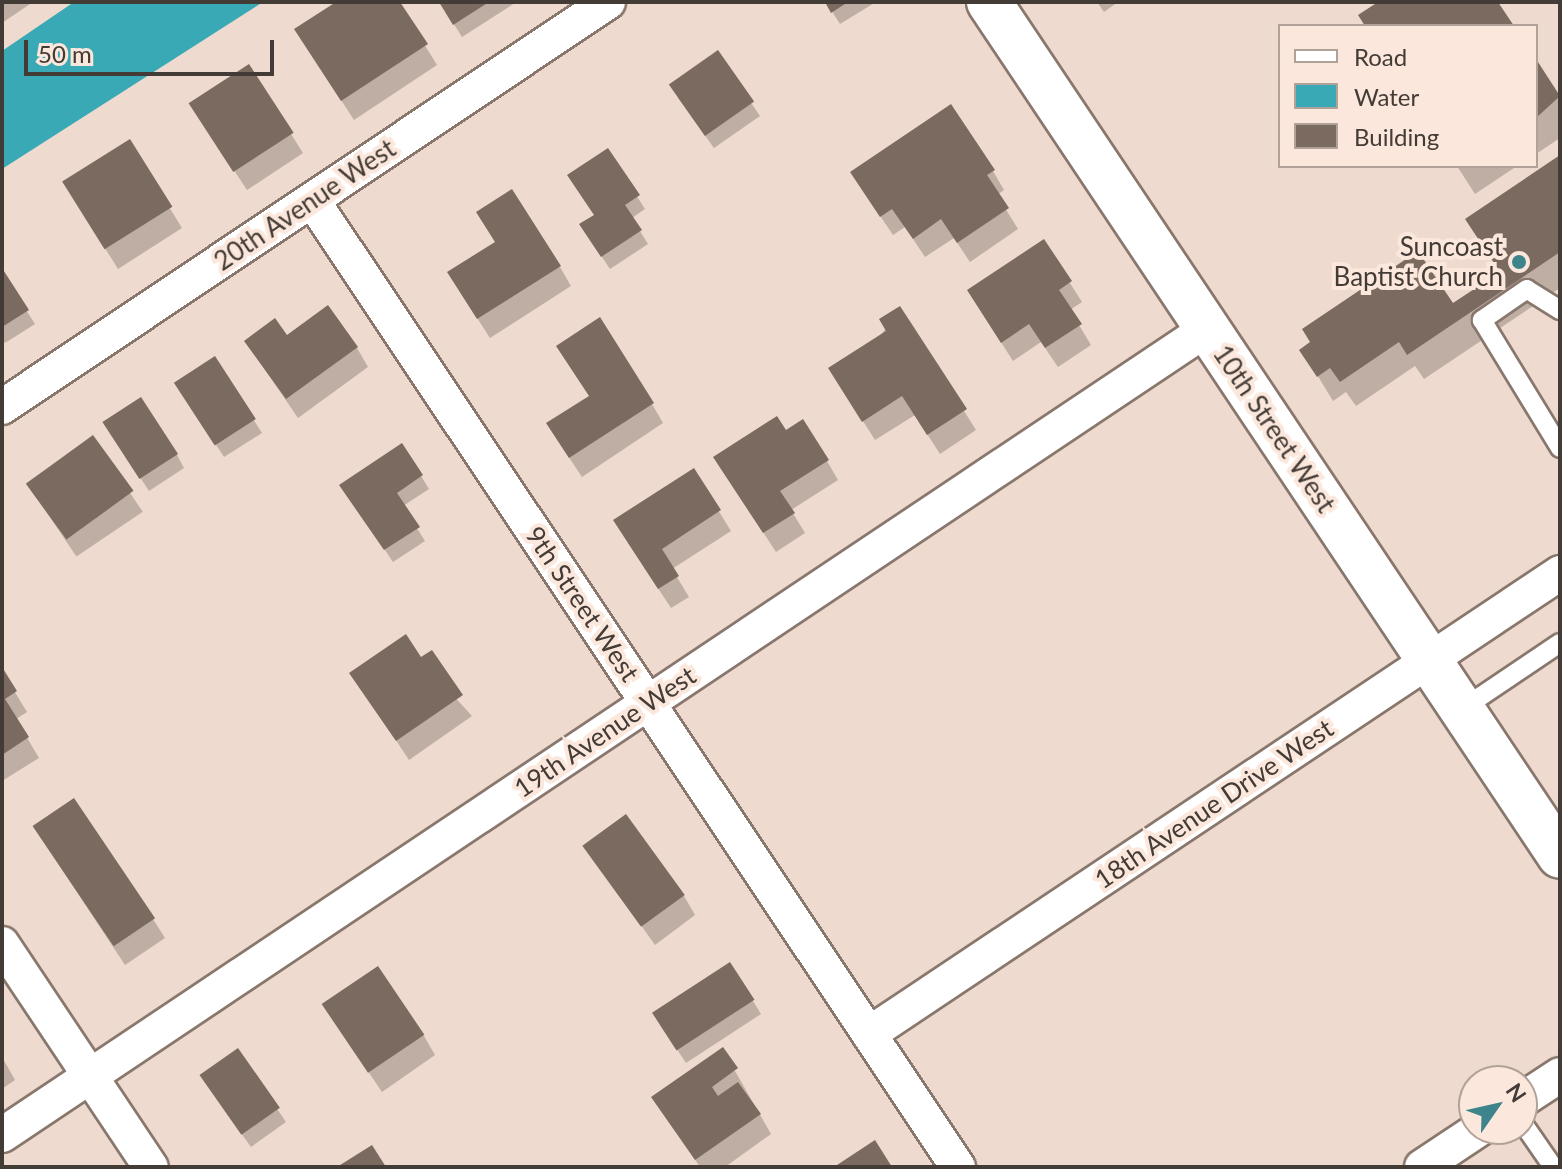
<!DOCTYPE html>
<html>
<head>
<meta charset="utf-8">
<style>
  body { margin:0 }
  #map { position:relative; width:1562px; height:1169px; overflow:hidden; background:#eedace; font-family:Lato,sans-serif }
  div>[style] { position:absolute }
  .water>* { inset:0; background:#39a9b6 }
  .shadow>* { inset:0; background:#0003; transform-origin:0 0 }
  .building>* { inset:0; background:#7b6a5f; transform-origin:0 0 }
  .roads { filter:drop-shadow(2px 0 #89776d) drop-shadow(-2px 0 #89776d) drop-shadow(0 2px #89776d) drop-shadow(0 -2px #89776d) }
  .lane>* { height:18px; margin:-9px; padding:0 9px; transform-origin:9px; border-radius:9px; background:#fff }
  .street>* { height:34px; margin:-17px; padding:0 17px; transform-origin:17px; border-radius:17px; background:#fff }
  .secondary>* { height:44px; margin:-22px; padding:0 22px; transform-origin:22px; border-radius:22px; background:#fff }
  .dots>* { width:22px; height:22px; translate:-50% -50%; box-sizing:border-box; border:4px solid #fbe7db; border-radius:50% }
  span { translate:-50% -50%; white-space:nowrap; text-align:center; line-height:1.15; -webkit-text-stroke:8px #fbe7db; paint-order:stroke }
  .street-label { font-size:26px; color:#433b36 }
  .poi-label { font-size:26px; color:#433b36 }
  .right { translate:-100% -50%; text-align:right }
  .frame { position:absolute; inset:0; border:4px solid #433b36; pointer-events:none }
  .legend { position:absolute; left:1278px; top:24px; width:260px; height:144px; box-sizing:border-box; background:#fbe7db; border:2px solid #b1a299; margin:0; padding:10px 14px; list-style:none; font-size:24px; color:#433b36 }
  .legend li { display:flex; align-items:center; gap:16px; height:40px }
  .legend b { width:40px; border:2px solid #b1a299 }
  .north { position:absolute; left:1458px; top:1065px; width:80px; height:80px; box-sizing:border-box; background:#fbe7db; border:2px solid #b1a299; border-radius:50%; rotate:56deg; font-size:22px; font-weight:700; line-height:32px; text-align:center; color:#433b36 }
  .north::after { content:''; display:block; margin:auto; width:28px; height:36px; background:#3d848c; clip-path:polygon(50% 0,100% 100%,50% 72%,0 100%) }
  .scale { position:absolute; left:24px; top:40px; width:250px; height:36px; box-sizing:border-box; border:4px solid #433b36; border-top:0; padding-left:10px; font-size:24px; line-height:28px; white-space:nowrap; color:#433b36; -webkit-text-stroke:6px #fbe7db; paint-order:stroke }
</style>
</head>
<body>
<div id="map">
  <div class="water">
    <div style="clip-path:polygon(74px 2px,263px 2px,2px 169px,2px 51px)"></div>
  </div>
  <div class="shadow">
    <div style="clip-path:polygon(2px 2px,33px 2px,2px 23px)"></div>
    <div style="clip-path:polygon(339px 2px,398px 2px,437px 65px,354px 120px,308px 49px)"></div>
    <div style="clip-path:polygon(440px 2px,514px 2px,515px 3px,462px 37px)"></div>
    <div style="clip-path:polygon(826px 2px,876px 2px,840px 24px)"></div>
    <div style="clip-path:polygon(1097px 2px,1118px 2px,1104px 12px)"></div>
    <div style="clip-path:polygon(717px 53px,760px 116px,714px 148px,678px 98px)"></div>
    <div style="clip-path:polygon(1536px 63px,1560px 99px,1560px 138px,1536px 154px)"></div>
    <div style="clip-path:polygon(248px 66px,303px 153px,247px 190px,203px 123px)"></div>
    <div style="clip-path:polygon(129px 142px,182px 228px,118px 269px,76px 202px)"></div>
    <div style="clip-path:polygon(608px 151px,645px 209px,632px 218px,648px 244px,610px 269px,589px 238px)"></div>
    <div style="clip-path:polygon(1560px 158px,1560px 288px,1424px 379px,1415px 366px,1356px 406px,1346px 392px,1333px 401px,1302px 350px,1452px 306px,1501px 274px,1468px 220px)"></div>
    <div style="clip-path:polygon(1457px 166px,1517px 166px,1475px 194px)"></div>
    <div style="clip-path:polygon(993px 171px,1004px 190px,997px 195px,1018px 229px,970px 262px,954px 238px,925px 257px,905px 227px,893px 235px,864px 192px)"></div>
    <div style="clip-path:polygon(1044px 242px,1082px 302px,1070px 310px,1091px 345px,1058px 367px,1041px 342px,1013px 361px,981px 311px)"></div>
    <div style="clip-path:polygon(560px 267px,571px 286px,490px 338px,461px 293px)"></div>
    <div style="clip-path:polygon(2px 272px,35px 324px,5px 343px,2px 339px)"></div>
    <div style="clip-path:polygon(900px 309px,976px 430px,940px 454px,915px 415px,875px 440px,842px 388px)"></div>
    <div style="clip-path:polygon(286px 338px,357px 348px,368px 367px,298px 418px,246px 342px)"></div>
    <div style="clip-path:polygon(215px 359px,262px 433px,224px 457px,184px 396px)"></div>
    <div style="clip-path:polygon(652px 404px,663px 423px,582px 477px,560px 444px)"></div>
    <div style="clip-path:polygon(786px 433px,827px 461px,838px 480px,791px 510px,805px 533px,776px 552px,727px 477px)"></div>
    <div style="clip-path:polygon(113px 436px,177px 455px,184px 468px,149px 491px)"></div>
    <div style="left:93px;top:438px;width:89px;height:80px;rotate:56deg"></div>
    <div style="clip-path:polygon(694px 471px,731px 531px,672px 569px,689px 597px,671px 608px,627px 541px)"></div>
    <div style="clip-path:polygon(421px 476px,429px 489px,403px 506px,425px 541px,393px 562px,350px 498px)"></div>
    <div style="clip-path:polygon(421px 660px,472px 716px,409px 760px,352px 674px)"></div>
    <div style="clip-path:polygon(2px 671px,27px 712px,16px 719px,39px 758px,2px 781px)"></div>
    <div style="clip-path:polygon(34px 827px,153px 919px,165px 938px,125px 965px)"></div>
    <div style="clip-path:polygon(585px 846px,684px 896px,695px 915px,655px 945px)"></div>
    <div style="clip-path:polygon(753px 1001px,761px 1014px,686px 1063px,662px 1027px)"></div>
    <div style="clip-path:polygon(324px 1006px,424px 1036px,435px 1055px,382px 1092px)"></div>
    <div style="clip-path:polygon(237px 1050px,286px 1122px,251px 1147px,209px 1088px)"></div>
    <div style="clip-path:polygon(723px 1050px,771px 1134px,725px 1167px,700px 1167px,654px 1098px)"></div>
    <div style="clip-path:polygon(2px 1057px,15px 1080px,2px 1089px)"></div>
  </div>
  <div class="building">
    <div style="clip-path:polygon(336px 2px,400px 2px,428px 44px,341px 101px,294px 29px)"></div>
    <div style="clip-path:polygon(439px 2px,489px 2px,453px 25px)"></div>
    <div style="clip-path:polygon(825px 2px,848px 2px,831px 13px)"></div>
    <div style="clip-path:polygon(1378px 2px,1498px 2px,1514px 26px,1365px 26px,1358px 15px)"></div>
    <div style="left:718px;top:50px;width:63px;height:60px;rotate:55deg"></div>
    <div style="clip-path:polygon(1536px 59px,1560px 96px,1536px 118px)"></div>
    <div style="left:249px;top:64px;width:82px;height:72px;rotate:57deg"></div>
    <div style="clip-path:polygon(951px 104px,995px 170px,987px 175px,1009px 208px,957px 243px,941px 219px,913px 239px,892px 209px,880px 217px,850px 172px)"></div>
    <div style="left:130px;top:139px;width:80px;height:80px;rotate:58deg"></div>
    <div style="clip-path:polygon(608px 148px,640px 195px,625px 205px,642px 230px,601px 257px,579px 224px,594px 215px,567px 175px)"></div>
    <div style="clip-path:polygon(1560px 155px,1560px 252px,1407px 355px,1399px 342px,1340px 382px,1330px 368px,1317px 377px,1299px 350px,1310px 342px,1302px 329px,1418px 251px,1453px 303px,1500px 272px,1465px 219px)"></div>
    <div style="clip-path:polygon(512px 189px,561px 266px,477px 319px,447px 272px,495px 242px,476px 212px)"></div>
    <div style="clip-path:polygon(1044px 239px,1072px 281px,1059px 290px,1082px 324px,1045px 348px,1029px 324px,1001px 343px,967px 290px)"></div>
    <div style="clip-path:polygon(2px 268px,29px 310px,2px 327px)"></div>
    <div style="clip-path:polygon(328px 305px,358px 347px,286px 399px,244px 341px,275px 318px,287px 335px)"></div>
    <div style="clip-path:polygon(900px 306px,967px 409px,927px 435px,902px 396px,862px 422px,828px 368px,886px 331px,879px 319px)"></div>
    <div style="clip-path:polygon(600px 317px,654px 403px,569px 458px,546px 423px,589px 396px,556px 346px)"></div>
    <div style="left:215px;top:356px;width:75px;height:49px;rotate:57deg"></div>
    <div style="left:141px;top:397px;width:68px;height:46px;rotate:57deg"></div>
    <div style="clip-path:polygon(777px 416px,786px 430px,803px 419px,829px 460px,780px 491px,795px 513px,763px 533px,713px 457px)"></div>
    <div style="left:93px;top:435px;width:69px;height:83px;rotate:54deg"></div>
    <div style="clip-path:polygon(402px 443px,423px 475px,397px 493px,420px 527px,384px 550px,339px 485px)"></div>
    <div style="clip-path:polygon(694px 468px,721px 510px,662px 549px,679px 576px,658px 589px,613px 520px)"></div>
    <div style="clip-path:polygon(406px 634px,421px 657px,432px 650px,463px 695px,396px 741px,349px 673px)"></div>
    <div style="clip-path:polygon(2px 667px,17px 691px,5px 699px,29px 737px,2px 755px)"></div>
    <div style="left:74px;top:798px;width:145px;height:50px;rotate:56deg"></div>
    <div style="left:626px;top:814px;width:100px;height:54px;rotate:54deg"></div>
    <div style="left:730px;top:962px;width:45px;height:93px;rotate:57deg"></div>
    <div style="left:378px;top:966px;width:83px;height:68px;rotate:56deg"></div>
    <div style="clip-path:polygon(723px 1047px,738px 1068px,712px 1087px,718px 1096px,738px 1082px,761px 1114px,695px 1160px,651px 1097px)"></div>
    <div style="left:238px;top:1048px;width:73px;height:47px;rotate:55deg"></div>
    <div style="clip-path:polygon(875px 1140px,892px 1167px,834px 1167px)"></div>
    <div style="clip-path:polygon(372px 1145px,386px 1167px,337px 1167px)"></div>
  </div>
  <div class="roads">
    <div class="lane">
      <div style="left:1560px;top:310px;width:39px;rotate:-148deg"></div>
      <div style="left:1527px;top:289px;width:55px;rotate:145.4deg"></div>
      <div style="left:1482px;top:320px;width:150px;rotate:58.6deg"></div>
      <div style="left:1462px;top:709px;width:118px;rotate:-34deg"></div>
      <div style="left:1522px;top:1122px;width:55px;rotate:55.4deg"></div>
    </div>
    <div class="street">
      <div style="left:312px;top:200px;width:1163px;rotate:56.26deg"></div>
      <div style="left:2px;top:407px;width:729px;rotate:-33.76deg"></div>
      <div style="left:2px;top:944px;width:268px;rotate:56.3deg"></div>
      <div style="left:869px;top:1034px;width:831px;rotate:-33.71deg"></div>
      <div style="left:1522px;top:1100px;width:45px;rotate:-33.3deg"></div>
      <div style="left:2px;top:1135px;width:1450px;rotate:-33.78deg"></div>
      <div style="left:1422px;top:1167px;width:69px;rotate:-33.7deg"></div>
    </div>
    <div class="secondary">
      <div style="left:989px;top:2px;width:1027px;rotate:56.23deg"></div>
    </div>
  </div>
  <div class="dots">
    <div style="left:1519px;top:262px;background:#3d848c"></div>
  </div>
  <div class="street-label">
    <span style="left:305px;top:205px;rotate:-34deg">20th Avenue West</span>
    <span style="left:1274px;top:429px;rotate:56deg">10th Street West</span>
    <span style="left:582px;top:604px;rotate:56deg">9th Street West</span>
    <span style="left:605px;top:732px;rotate:-34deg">19th Avenue West</span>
    <span style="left:1214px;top:804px;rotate:-34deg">18th Avenue Drive West</span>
  </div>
  <div class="poi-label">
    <span class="right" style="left:1503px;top:262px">Suncoast<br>Baptist Church</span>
  </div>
  <div class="frame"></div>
  <ul class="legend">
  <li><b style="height:10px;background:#fff"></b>Road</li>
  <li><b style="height:22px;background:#39a9b6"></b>Water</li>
  <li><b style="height:22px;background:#7b6a5f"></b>Building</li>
  </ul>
  <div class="north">N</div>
  <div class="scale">50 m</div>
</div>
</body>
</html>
